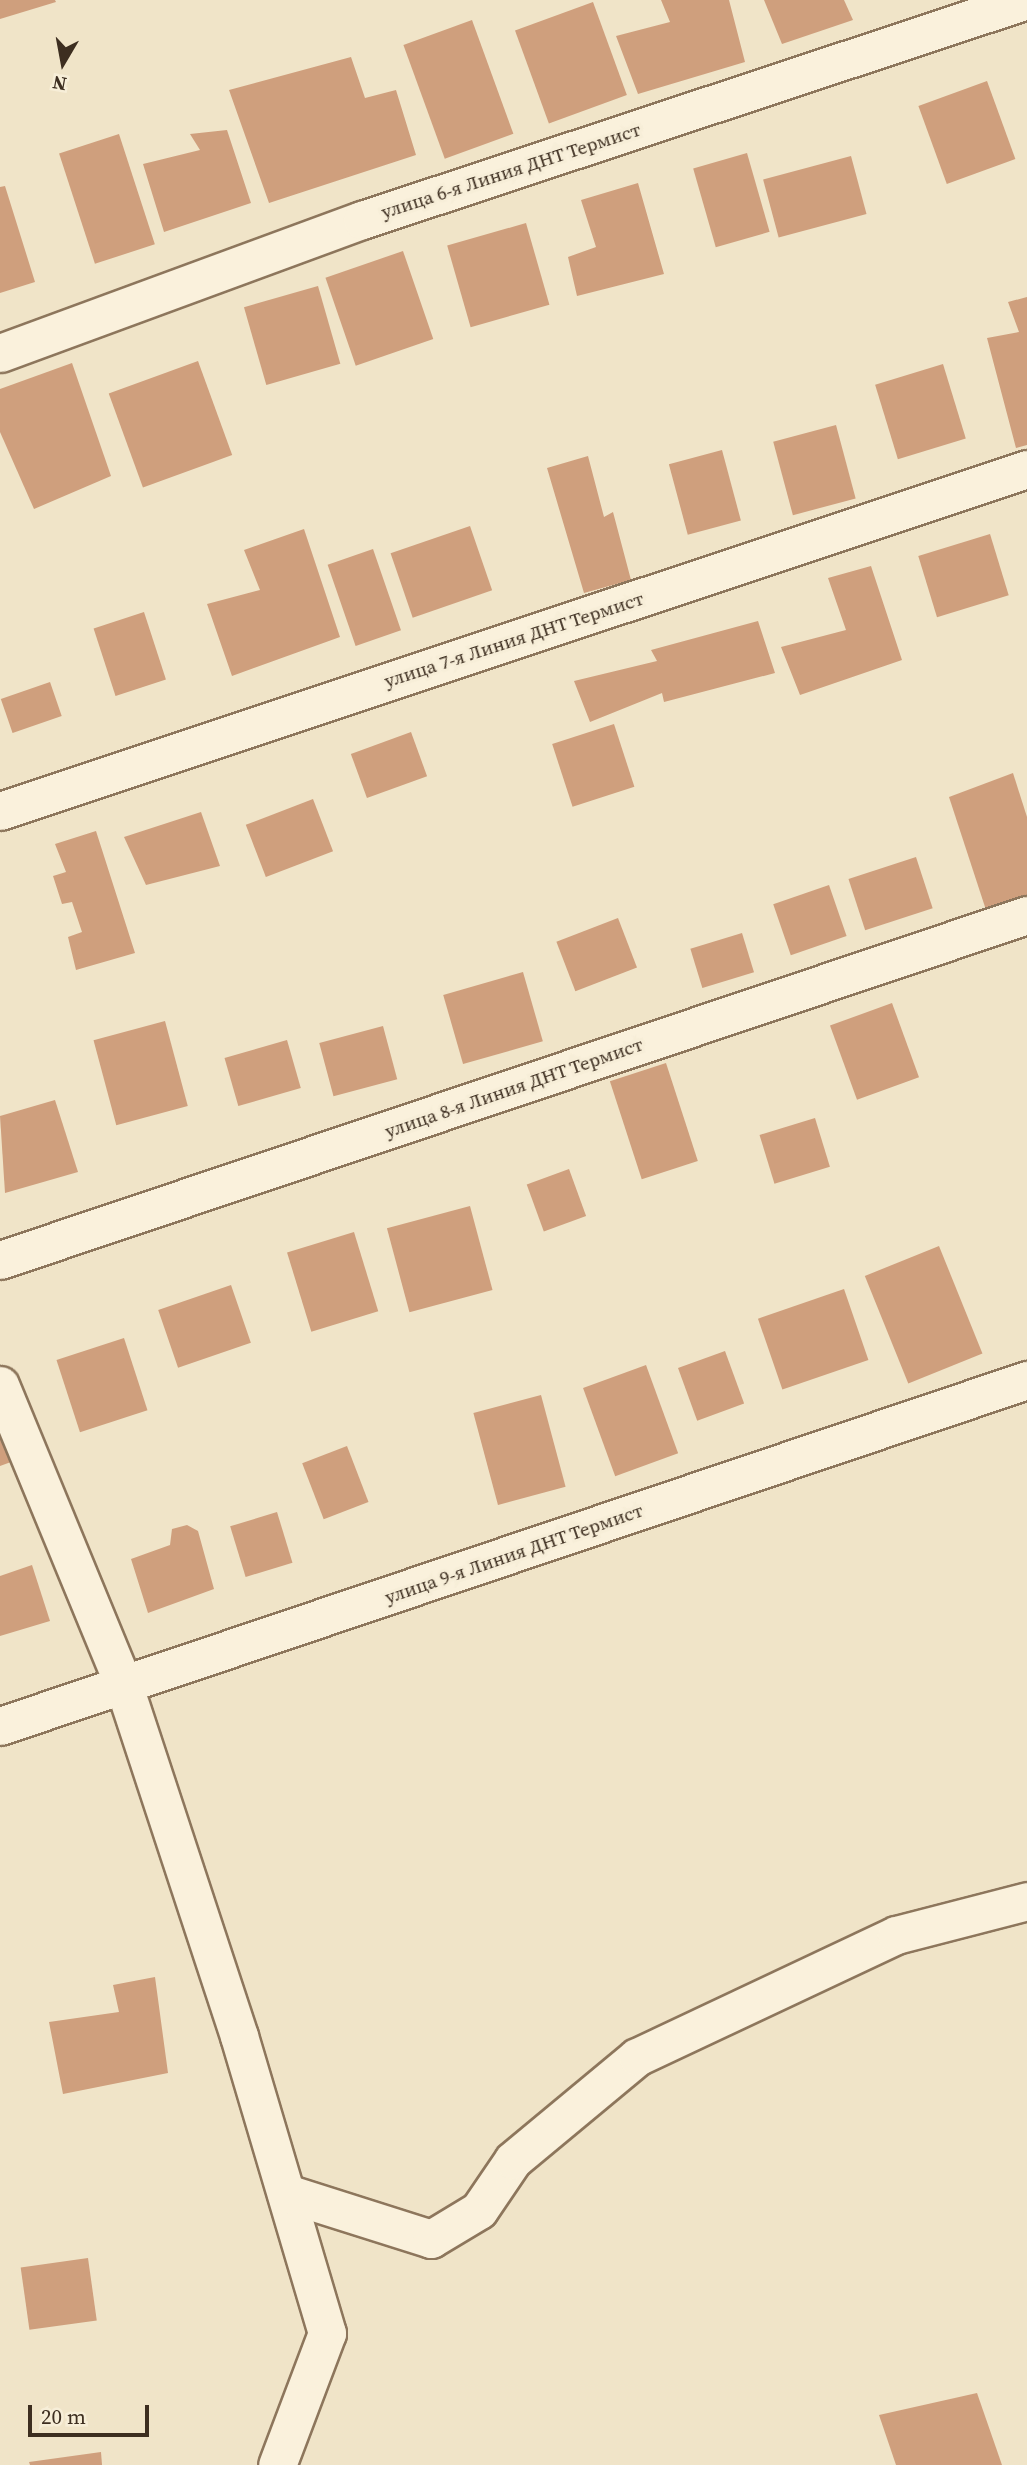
<!DOCTYPE html>
<html>
<head>
<meta charset="utf-8">
<style>
  body { margin:0 }
  #map { position:relative; width:1027px; height:2465px; overflow:hidden; background:#f0e4c8; font-family:"Source Serif 4",serif }
  div>[style] { position:absolute }
  .building>* { inset:0; background:#cf9f7d; transform-origin:0 0 }
  .roads { filter:drop-shadow(2px 0 #8d765c) drop-shadow(-2px 0 #8d765c) drop-shadow(0 2px #8d765c) drop-shadow(0 -2px #8d765c) }
  .street>* { height:37px; margin:-18.5px; padding:0 18.5px; transform-origin:18.5px; border-radius:18.5px; background:#faf1dc }
  span { translate:-50% -50%; white-space:nowrap; text-align:center; line-height:1.15; -webkit-text-stroke:6px #f7eed8; paint-order:stroke }
  .street-label { font-size:19px; color:#3d2e20 }
  .north { position:absolute; left:28px; top:28px; width:70px; height:70px; -webkit-text-stroke:5px #f7eed8; paint-order:stroke; rotate:190deg; font-size:19px; font-weight:700; line-height:28px; text-align:center; color:#3d2e20 }
  .north::after { content:''; display:block; margin:auto; width:24px; height:32px; background:#3d2e20; clip-path:polygon(50% 0,100% 100%,50% 72%,0 100%) }
  .scale { position:absolute; left:28px; top:2405px; width:121px; height:32px; box-sizing:border-box; border:4px solid #3d2e20; border-top:0; padding-left:9px; font-size:21px; line-height:24px; white-space:nowrap; color:#3d2e20; -webkit-text-stroke:5px #f7eed8; paint-order:stroke }
</style>
</head>
<body>
<div id="map">
  <div class="building">
    <div style="clip-path:polygon(0 0,55px 0,56px 2px,0 19px)"></div>
    <div style="clip-path:polygon(661px 0,729px 0,745px 62px,638px 94px,616px 36px,670px 22px)"></div>
    <div style="clip-path:polygon(764px 0,844px 0,853px 20px,782px 44px)"></div>
    <div style="left:593px;top:2px;width:99px;height:83px;rotate:70deg"></div>
    <div style="left:472px;top:20px;width:121px;height:73px;rotate:70deg"></div>
    <div style="clip-path:polygon(351px 57px,365px 98px,396px 90px,416px 155px,269px 203px,229px 90px)"></div>
    <div style="left:987px;top:81px;width:83px;height:73px;rotate:70deg"></div>
    <div style="clip-path:polygon(227px 130px,251px 203px,164px 232px,143px 164px,200px 150px,190px 134px)"></div>
    <div style="left:119px;top:134px;width:116px;height:63px;rotate:72deg"></div>
    <div style="left:747px;top:153px;width:82px;height:56px;rotate:74deg"></div>
    <div style="left:851px;top:156px;width:60px;height:91px;rotate:75deg"></div>
    <div style="clip-path:polygon(638px 183px,664px 274px,577px 296px,568px 257px,596px 247px,581px 200px)"></div>
    <div style="clip-path:polygon(5px 186px,35px 282px,0 293px,0 187px)"></div>
    <div style="left:526px;top:223px;width:85px;height:82px;rotate:74deg"></div>
    <div style="left:403px;top:251px;width:93px;height:82px;rotate:71deg"></div>
    <div style="left:318px;top:286px;width:81px;height:77px;rotate:74deg"></div>
    <div style="clip-path:polygon(1027px 297px,1027px 445px,1016px 448px,987px 338px,1019px 332px,1008px 302px)"></div>
    <div style="left:198px;top:361px;width:100px;height:95px;rotate:70deg"></div>
    <div style="clip-path:polygon(72px 363px,111px 476px,34px 509px,0 432px,0 389px)"></div>
    <div style="left:943px;top:364px;width:78px;height:71px;rotate:73deg"></div>
    <div style="left:836px;top:425px;width:76px;height:65px;rotate:75deg"></div>
    <div style="left:722px;top:450px;width:73px;height:55px;rotate:75deg"></div>
    <div style="clip-path:polygon(588px 456px,604px 517px,613px 512px,631px 580px,584px 593px,547px 468px)"></div>
    <div style="left:470px;top:526px;width:68px;height:84px;rotate:71deg"></div>
    <div style="clip-path:polygon(304px 529px,340px 637px,232px 676px,207px 604px,260px 590px,244px 550px)"></div>
    <div style="left:990px;top:534px;width:64px;height:75px;rotate:73deg"></div>
    <div style="left:373px;top:549px;width:86px;height:48px;rotate:71deg"></div>
    <div style="clip-path:polygon(871px 566px,902px 660px,800px 695px,781px 647px,846px 630px,828px 578px)"></div>
    <div style="left:144px;top:612px;width:71px;height:53px;rotate:72deg"></div>
    <div style="clip-path:polygon(758px 621px,775px 673px,664px 702px,662px 693px,590px 722px,574px 681px,657px 661px,651px 650px)"></div>
    <div style="left:50px;top:682px;width:36px;height:52px;rotate:71deg"></div>
    <div style="left:614px;top:724px;width:66px;height:65px;rotate:72deg"></div>
    <div style="left:411px;top:732px;width:47px;height:64px;rotate:70deg"></div>
    <div style="clip-path:polygon(1013px 773px,1027px 817px,1027px 895px,986px 910px,949px 797px)"></div>
    <div style="left:313px;top:799px;width:56px;height:72px;rotate:69deg"></div>
    <div style="clip-path:polygon(201px 812px,220px 866px,146px 885px,124px 837px)"></div>
    <div style="clip-path:polygon(96px 831px,135px 953px,76px 970px,68px 937px,82px 932px,72px 902px,62px 904px,53px 876px,66px 872px,55px 844px)"></div>
    <div style="left:916px;top:857px;width:54px;height:71px;rotate:72deg"></div>
    <div style="left:829px;top:885px;width:54px;height:59px;rotate:71deg"></div>
    <div style="left:618px;top:918px;width:53px;height:66px;rotate:69deg"></div>
    <div style="left:742px;top:933px;width:41px;height:54px;rotate:73deg"></div>
    <div style="left:523px;top:972px;width:72px;height:83px;rotate:74deg"></div>
    <div style="left:892px;top:1003px;width:79px;height:66px;rotate:70deg"></div>
    <div style="left:165px;top:1021px;width:88px;height:74px;rotate:75deg"></div>
    <div style="left:383px;top:1026px;width:55px;height:66px;rotate:75deg"></div>
    <div style="left:287px;top:1040px;width:50px;height:65px;rotate:74deg"></div>
    <div style="left:666px;top:1063px;width:103px;height:59px;rotate:72deg"></div>
    <div style="clip-path:polygon(55px 1100px,78px 1172px,5px 1193px,0 1116px)"></div>
    <div style="left:815px;top:1118px;width:51px;height:58px;rotate:73deg"></div>
    <div style="left:569px;top:1169px;width:50px;height:45px;rotate:70deg"></div>
    <div style="left:470px;top:1206px;width:87px;height:86px;rotate:75deg"></div>
    <div style="left:354px;top:1232px;width:83px;height:70px;rotate:73deg"></div>
    <div style="left:939px;top:1246px;width:116px;height:80px;rotate:68deg"></div>
    <div style="left:231px;top:1285px;width:61px;height:77px;rotate:71deg"></div>
    <div style="left:844px;top:1289px;width:75px;height:91px;rotate:71deg"></div>
    <div style="left:124px;top:1338px;width:76px;height:71px;rotate:72deg"></div>
    <div style="left:725px;top:1351px;width:56px;height:50px;rotate:70deg"></div>
    <div style="left:646px;top:1365px;width:94px;height:67px;rotate:70deg"></div>
    <div style="left:541px;top:1395px;width:95px;height:70px;rotate:75deg"></div>
    <div style="clip-path:polygon(0 1423px,11px 1462px,0 1466px)"></div>
    <div style="left:347px;top:1446px;width:60px;height:48px;rotate:69deg"></div>
    <div style="left:277px;top:1512px;width:53px;height:49px;rotate:73deg"></div>
    <div style="clip-path:polygon(187px 1525px,198px 1531px,214px 1589px,148px 1613px,131px 1559px,170px 1545px,172px 1529px)"></div>
    <div style="clip-path:polygon(32px 1565px,50px 1621px,0 1636px,0 1576px)"></div>
    <div style="clip-path:polygon(155px 1977px,168px 2073px,63px 2094px,49px 2022px,119px 2012px,113px 1985px)"></div>
    <div style="left:88px;top:2258px;width:63px;height:68px;rotate:82deg"></div>
    <div style="clip-path:polygon(977px 2393px,1002px 2465px,896px 2465px,879px 2415px)"></div>
    <div style="clip-path:polygon(101px 2452px,102px 2465px,30px 2465px,29px 2462px)"></div>
  </div>
  <div class="roads">
    <div class="street">
      <div style="left:0;top:353px;width:386px;rotate:-20.2deg"></div>
      <div style="left:362px;top:220px;width:700px;rotate:-18.31deg"></div>
      <div style="left:0;top:811px;width:1082px;rotate:-18.42deg"></div>
      <div style="left:0;top:1260px;width:1083px;rotate:-18.57deg"></div>
      <div style="left:0;top:1385px;width:326px;rotate:67.6deg"></div>
      <div style="left:124px;top:1686px;width:368px;rotate:71.8deg"></div>
      <div style="left:239px;top:2036px;width:310px;rotate:73.5deg"></div>
      <div style="left:327px;top:2333px;width:141px;rotate:110.7deg"></div>
      <div style="left:0;top:1726px;width:1084px;rotate:-18.62deg"></div>
      <div style="left:286px;top:2193px;width:152px;rotate:17.6deg"></div>
      <div style="left:431px;top:2239px;width:56px;rotate:-31.1deg"></div>
      <div style="left:479px;top:2210px;width:60px;rotate:-55.8deg"></div>
      <div style="left:513px;top:2160px;width:161px;rotate:-39.7deg"></div>
      <div style="left:637px;top:2057px;width:286px;rotate:-25.2deg"></div>
      <div style="left:896px;top:1935px;width:135px;rotate:-14.5deg"></div>
    </div>
  </div>
  <div class="street-label">
    <span style="left:511px;top:171px;rotate:-18deg">улица 6-я Линия ДНТ Термист</span>
    <span style="left:514px;top:640px;rotate:-18deg">улица 7-я Линия ДНТ Термист</span>
    <span style="left:514px;top:1088px;rotate:-19deg">улица 8-я Линия ДНТ Термист</span>
    <span style="left:514px;top:1554px;rotate:-19deg">улица 9-я Линия ДНТ Термист</span>
  </div>
  <div class="north">N</div>
  <div class="scale">20 m</div>
</div>
</body>
</html>
